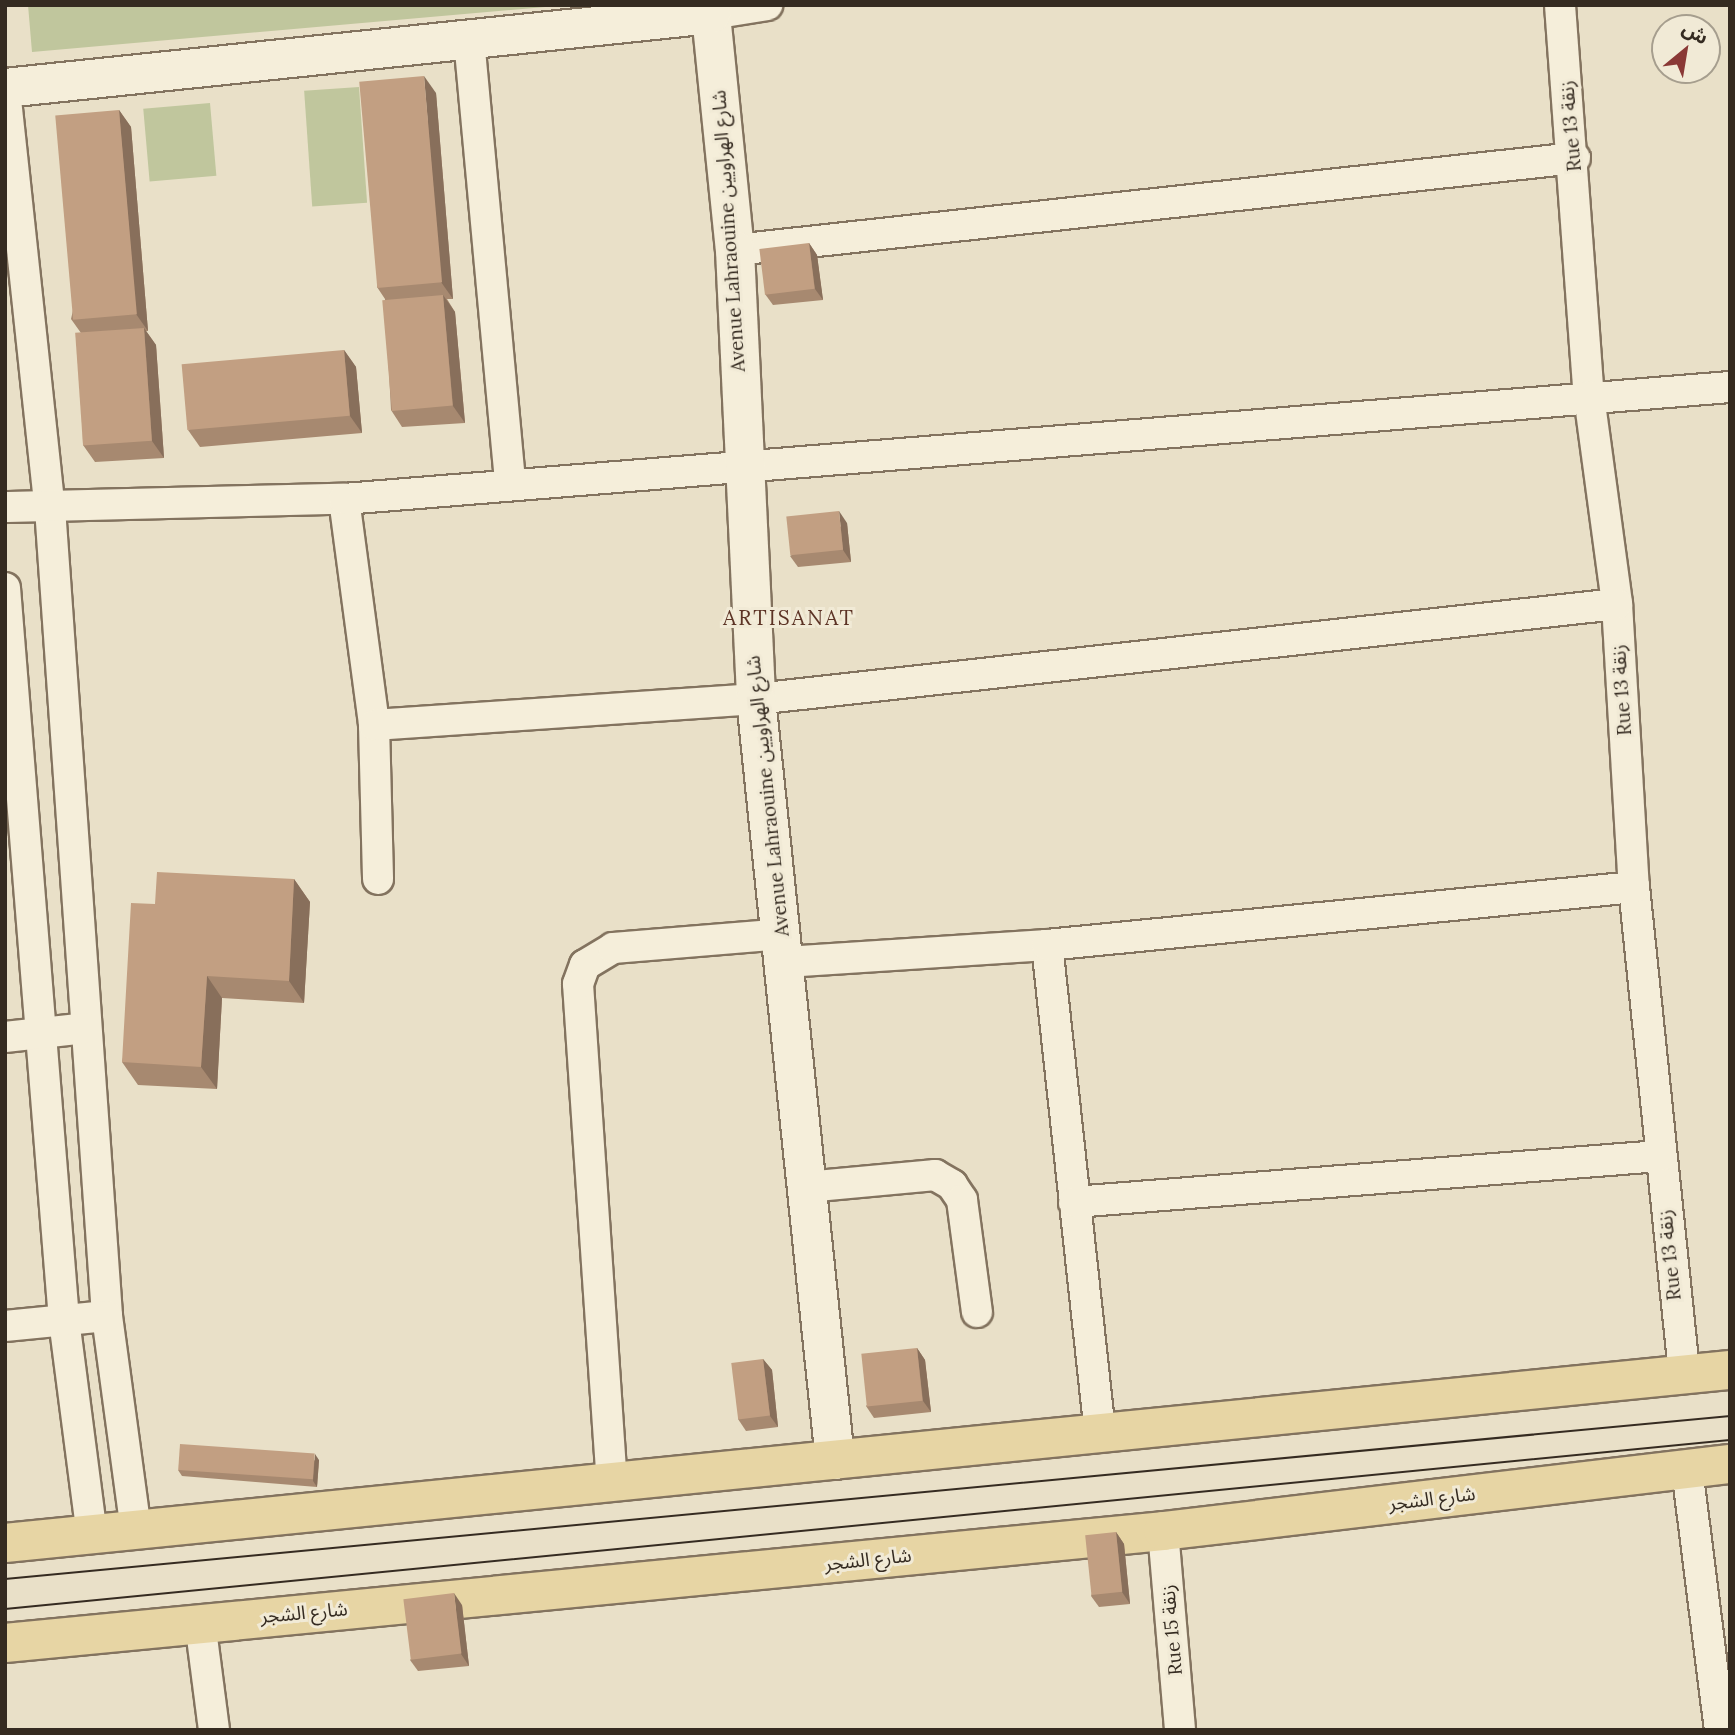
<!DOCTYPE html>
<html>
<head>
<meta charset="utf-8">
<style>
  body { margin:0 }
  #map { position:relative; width:1735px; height:1735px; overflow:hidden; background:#e9e0c8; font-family:Lora,"Noto Sans Arabic",serif }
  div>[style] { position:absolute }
  .green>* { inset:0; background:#c0c69d; transform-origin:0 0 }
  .roads { filter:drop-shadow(2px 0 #83735f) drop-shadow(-2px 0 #83735f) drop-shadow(0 2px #83735f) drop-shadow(0 -2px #83735f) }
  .minor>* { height:30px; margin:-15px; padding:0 15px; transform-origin:15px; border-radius:15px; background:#f5eeda }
  .tertiary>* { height:38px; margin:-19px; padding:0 19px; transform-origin:19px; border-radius:19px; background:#f5eeda }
  .primary>* { height:38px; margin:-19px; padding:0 19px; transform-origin:19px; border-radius:19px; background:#e7d5a4 }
  .tram>* { height:2px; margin:-1px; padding:0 1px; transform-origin:1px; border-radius:1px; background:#352b21 }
  .wall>* { inset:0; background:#a78970 }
  .shaded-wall>* { inset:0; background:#886f5b }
  .building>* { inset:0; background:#c29f82; transform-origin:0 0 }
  span { translate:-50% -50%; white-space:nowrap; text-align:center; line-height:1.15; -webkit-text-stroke:6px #f1ead6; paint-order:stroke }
  .street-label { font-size:19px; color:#352b21 }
  .neighbourhood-label { font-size:21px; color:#5c3325; letter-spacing:2px }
  .frame { position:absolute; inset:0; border:7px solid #352b21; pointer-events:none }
  .north { position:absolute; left:1651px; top:14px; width:70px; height:70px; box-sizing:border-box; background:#f1ead6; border:2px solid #a69e8e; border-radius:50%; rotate:30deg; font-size:19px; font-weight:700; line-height:28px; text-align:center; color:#352b21 }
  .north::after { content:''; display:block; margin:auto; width:24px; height:32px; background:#8a3936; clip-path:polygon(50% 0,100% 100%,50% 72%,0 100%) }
</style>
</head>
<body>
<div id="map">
  <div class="green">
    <div style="clip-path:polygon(28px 5px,568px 5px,32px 52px)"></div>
    <div style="left:359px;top:87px;width:116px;height:55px;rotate:86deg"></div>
    <div style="left:210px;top:103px;width:73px;height:67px;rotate:85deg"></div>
  </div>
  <div class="roads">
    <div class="minor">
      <div style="left:1560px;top:5px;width:392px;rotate:85.8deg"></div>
      <div style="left:1589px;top:396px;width:210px;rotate:82.3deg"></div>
      <div style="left:1617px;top:604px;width:284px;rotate:86.6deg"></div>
      <div style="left:1634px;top:887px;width:491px;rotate:84.1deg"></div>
      <div style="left:711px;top:14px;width:57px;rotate:-9.1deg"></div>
      <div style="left:469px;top:39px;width:447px;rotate:84.7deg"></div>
      <div style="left:5px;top:90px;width:420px;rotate:83.9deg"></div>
      <div style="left:50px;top:508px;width:810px;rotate:85.96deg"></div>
      <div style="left:107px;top:1316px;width:216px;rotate:82.3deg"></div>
      <div style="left:735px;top:250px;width:845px;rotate:-6.25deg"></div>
      <div style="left:344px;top:499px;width:228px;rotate:82.4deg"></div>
      <div style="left:374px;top:725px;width:154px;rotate:88.5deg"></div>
      <div style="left:5px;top:507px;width:339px;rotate:-1.4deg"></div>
      <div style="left:344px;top:499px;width:1391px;rotate:-4.62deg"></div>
      <div style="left:5px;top:588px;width:734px;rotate:85.39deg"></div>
      <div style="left:64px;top:1320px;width:217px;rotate:82.6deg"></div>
      <div style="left:374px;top:725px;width:383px;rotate:-3.9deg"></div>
      <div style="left:756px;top:699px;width:866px;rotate:-6.3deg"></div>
      <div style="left:1047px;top:945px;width:493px;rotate:83.8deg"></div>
      <div style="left:785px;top:962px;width:263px;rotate:-3.7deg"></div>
      <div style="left:1047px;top:945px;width:590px;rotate:-5.64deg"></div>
      <div style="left:5px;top:1037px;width:81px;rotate:-6.3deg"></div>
      <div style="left:806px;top:1187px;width:130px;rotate:-5.3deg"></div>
      <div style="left:935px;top:1175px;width:20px;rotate:30deg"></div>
      <div style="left:952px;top:1185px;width:18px;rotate:56deg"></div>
      <div style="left:962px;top:1200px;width:113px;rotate:82.4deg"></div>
      <div style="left:1074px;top:1202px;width:588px;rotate:-4.49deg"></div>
      <div style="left:5px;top:1326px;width:102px;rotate:-5.6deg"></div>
      <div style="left:1687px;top:1469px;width:263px;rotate:82.8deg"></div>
      <div style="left:612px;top:1485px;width:502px;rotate:-93.88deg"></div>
      <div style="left:578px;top:984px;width:20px;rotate:-70deg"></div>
      <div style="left:585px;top:965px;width:33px;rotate:-31deg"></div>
      <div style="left:613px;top:948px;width:170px;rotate:-4.7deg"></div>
      <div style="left:1163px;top:1531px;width:200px;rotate:85.1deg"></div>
      <div style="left:200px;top:1622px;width:109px;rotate:82.6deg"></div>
    </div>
    <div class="tertiary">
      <div style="left:710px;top:5px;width:246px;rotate:84.2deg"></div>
      <div style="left:735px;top:250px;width:449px;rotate:87.3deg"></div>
      <div style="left:756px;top:699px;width:765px;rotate:84.07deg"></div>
      <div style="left:5px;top:88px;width:710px;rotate:-5.98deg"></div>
    </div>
    <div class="primary">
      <div style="left:5px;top:1543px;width:1734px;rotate:-5.73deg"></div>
      <div style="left:5px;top:1643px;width:1163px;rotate:-5.52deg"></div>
      <div style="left:1163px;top:1531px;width:571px;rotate:-6.74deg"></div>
    </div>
  </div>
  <div class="tram">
    <div style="left:5px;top:1579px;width:1733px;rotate:-5.4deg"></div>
    <div style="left:5px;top:1609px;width:1733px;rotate:-5.6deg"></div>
  </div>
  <div class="wall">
    <div style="clip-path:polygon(436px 93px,453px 299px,447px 299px,455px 312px,465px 423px,402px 427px,391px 410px,385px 299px,377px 287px)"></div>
    <div style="clip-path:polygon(119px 110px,131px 127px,148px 331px,146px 331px,156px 345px,164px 458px,95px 462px,83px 445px,81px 333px,71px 319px)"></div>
    <div style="clip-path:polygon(809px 243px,817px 255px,823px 300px,773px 305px,765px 294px)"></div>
    <div style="clip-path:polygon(344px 350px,356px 367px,362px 433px,200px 447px,188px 430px)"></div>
    <div style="clip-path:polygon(847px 523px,851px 562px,798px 567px,790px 556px)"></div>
    <div style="clip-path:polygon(294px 879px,310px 902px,304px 1003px,222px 998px,217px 1089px,138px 1085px,122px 1062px,155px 904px)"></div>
    <div style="clip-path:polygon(917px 1348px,925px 1360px,931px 1412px,874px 1418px,866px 1406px)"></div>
    <div style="clip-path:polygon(763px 1359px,772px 1370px,778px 1427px,746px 1431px,738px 1419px)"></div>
    <div style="clip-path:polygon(319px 1460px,317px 1487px,182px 1476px,178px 1470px)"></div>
    <div style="clip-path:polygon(1116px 1532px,1124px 1544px,1130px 1604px,1099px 1607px,1091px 1596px)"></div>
    <div style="clip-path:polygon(462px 1605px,469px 1666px,418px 1671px,410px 1660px)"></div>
  </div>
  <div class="shaded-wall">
    <div style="clip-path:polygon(424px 76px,436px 93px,453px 299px,441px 282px)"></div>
    <div style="clip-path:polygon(119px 110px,131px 127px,148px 331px,136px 314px)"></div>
    <div style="clip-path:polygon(809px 243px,817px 255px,823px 300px,815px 289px)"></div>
    <div style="clip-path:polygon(443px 295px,455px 312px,465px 423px,453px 406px)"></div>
    <div style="clip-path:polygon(144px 328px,156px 345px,164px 458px,152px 441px)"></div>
    <div style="clip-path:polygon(344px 350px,356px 367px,362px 433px,350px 416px)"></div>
    <div style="clip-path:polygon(839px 511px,847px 523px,851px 562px,843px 550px)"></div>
    <div style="clip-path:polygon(294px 879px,310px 902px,304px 1003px,289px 981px)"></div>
    <div style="clip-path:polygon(207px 976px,222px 998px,217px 1089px,201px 1067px)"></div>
    <div style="clip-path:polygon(917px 1348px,925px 1360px,931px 1412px,923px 1401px)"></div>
    <div style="clip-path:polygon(763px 1359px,772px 1370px,778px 1427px,770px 1416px)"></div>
    <div style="clip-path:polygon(315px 1454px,319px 1460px,317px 1487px,313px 1481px)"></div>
    <div style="clip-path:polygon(1116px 1532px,1124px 1544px,1130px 1604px,1122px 1592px)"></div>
    <div style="clip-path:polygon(454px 1593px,462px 1605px,469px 1666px,461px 1654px)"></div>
  </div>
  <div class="building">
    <div style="left:424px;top:76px;width:207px;height:65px;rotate:85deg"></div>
    <div style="left:119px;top:110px;width:205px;height:64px;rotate:85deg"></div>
    <div style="left:809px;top:243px;width:46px;height:50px;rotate:83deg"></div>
    <div style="left:443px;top:295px;width:111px;height:61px;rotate:85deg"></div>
    <div style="left:144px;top:328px;width:113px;height:69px;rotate:86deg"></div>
    <div style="left:344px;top:350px;width:66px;height:163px;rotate:85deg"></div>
    <div style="left:839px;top:511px;width:39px;height:53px;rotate:84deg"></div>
    <div style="clip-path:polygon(157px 872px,294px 879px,289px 981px,207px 976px,201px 1067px,122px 1062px,131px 903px,155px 904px)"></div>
    <div style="left:917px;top:1348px;width:53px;height:56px;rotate:84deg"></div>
    <div style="left:763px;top:1359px;width:57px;height:32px;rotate:83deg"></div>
    <div style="left:180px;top:1444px;width:135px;height:26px;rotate:4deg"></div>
    <div style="left:1116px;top:1532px;width:60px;height:31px;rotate:84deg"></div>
    <div style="left:454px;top:1593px;width:61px;height:51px;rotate:83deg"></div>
  </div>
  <div class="street-label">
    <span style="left:1571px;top:126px;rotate:-95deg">Rue 13 زنقة</span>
    <span style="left:729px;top:231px;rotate:-94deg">Avenue Lahraouine شارع الهراويين</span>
    <span style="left:1622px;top:690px;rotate:-94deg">Rue 13 زنقة</span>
    <span style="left:768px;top:796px;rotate:-96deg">Avenue Lahraouine شارع الهراويين</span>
    <span style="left:1670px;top:1255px;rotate:-96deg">Rue 13 زنقة</span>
    <span style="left:1432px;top:1499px;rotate:-7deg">شارع الشجر</span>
    <span style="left:868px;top:1560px;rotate:-6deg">شارع الشجر</span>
    <span style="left:304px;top:1613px;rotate:-5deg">شارع الشجر</span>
    <span style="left:1172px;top:1630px;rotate:-95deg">Rue 15 زنقة</span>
  </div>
  <div class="neighbourhood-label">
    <span style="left:789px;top:618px">ARTISANAT</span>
  </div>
  <div class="frame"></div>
  <div class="north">ش</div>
</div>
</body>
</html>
